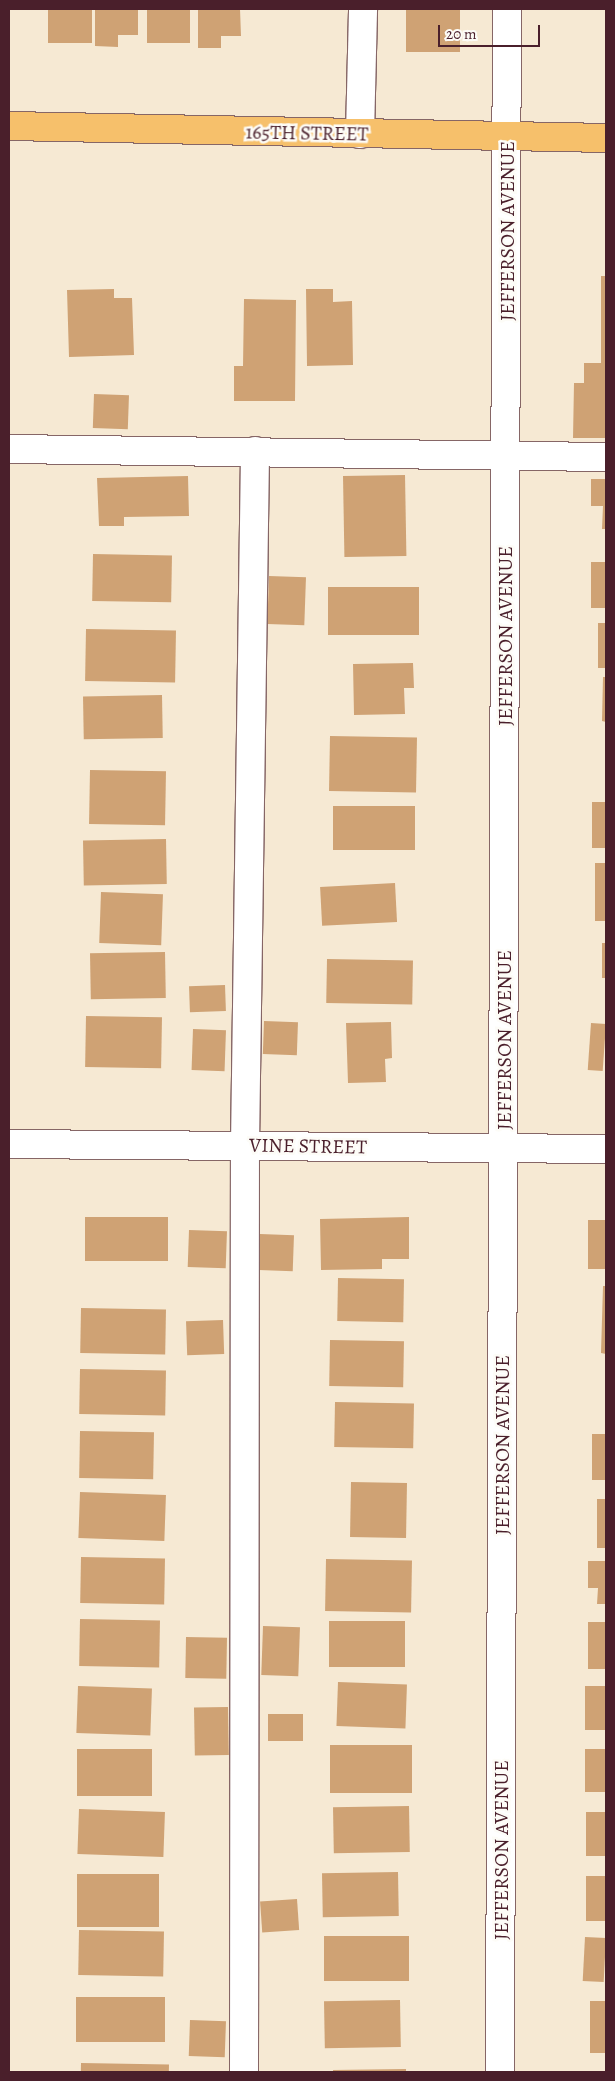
<!DOCTYPE html>
<html>
<head>
<meta charset="utf-8">
<style>
  body { margin:0 }
  #map { position:relative; width:615px; height:2081px; overflow:hidden; background:#f6e9d3; font-family:Alegreya,serif }
  div>[style] { position:absolute }
  .building>* { inset:0; background:#cfa274; transform-origin:0 0 }
  .roads { filter:drop-shadow(1px 0 #866666) drop-shadow(-1px 0 #866666) drop-shadow(0 1px #866666) drop-shadow(0 -1px #866666) }
  .minor>* { height:28px; margin:-14px; padding:0 14px; transform-origin:14px; border-radius:14px; background:#fff }
  .major>* { height:28px; margin:-14px; padding:0 14px; transform-origin:14px; border-radius:14px; background:#f6c06b }
  span { translate:-50% -50%; white-space:nowrap; text-align:center; line-height:1.15; -webkit-text-stroke:5px #fdfcf7; paint-order:stroke }
  .street-label { font-size:20px; color:#4a1f2b }
  .frame { position:absolute; inset:0; border:10px solid #4a1f2b; pointer-events:none }
  .scale { position:absolute; left:438px; top:25px; width:102px; height:22px; box-sizing:border-box; border:2px solid #4a1f2b; border-top:0; padding-left:6px; font-size:15px; line-height:18px; white-space:nowrap; color:#4a1f2b; -webkit-text-stroke:4px #fdfcf7; paint-order:stroke }
</style>
</head>
<body>
<div id="map">
  <div class="building">
    <div style="left:48px;top:9px;width:44px;height:34px"></div>
    <div style="clip-path:polygon(95px 9px,138px 9px,138px 35px,118px 35px,118px 47px,95px 46px)"></div>
    <div style="left:147px;top:9px;width:43px;height:34px"></div>
    <div style="clip-path:polygon(198px 9px,240px 9px,241px 36px,221px 36px,221px 48px,198px 48px)"></div>
    <div style="left:406px;top:9px;width:54px;height:43px"></div>
    <div style="clip-path:polygon(601px 276px,606px 276px,606px 438px,573px 438px,574px 383px,584px 383px,584px 363px,601px 363px)"></div>
    <div style="clip-path:polygon(114px 289px,114px 298px,132px 298px,134px 355px,69px 357px,67px 290px)"></div>
    <div style="clip-path:polygon(306px 289px,333px 289px,333px 302px,352px 301px,353px 365px,307px 366px)"></div>
    <div style="clip-path:polygon(244px 299px,296px 300px,295px 401px,234px 401px,234px 366px,243px 366px)"></div>
    <div style="left:94px;top:394px;width:35px;height:34px;rotate:2deg"></div>
    <div style="left:405px;top:475px;width:81px;height:62px;rotate:89deg"></div>
    <div style="clip-path:polygon(188px 476px,189px 516px,124px 517px,124px 526px,99px 526px,97px 478px)"></div>
    <div style="clip-path:polygon(591px 479px,606px 479px,606px 529px,602px 529px,603px 506px,591px 506px)"></div>
    <div style="left:93px;top:554px;width:79px;height:47px;rotate:1deg"></div>
    <div style="left:591px;top:562px;width:15px;height:46px"></div>
    <div style="left:269px;top:576px;width:37px;height:48px;rotate:2deg"></div>
    <div style="left:419px;top:587px;width:48px;height:91px;rotate:90deg"></div>
    <div style="left:598px;top:623px;width:8px;height:45px"></div>
    <div style="left:86px;top:629px;width:90px;height:52px;rotate:1deg"></div>
    <div style="clip-path:polygon(413px 663px,414px 688px,404px 688px,405px 714px,354px 715px,353px 664px)"></div>
    <div style="clip-path:polygon(603px 677px,606px 677px,606px 722px,602px 721px)"></div>
    <div style="left:162px;top:695px;width:43px;height:79px;rotate:89deg"></div>
    <div style="left:330px;top:736px;width:87px;height:55px;rotate:1deg"></div>
    <div style="left:90px;top:770px;width:76px;height:54px;rotate:1deg"></div>
    <div style="left:592px;top:802px;width:14px;height:46px"></div>
    <div style="left:415px;top:806px;width:44px;height:82px;rotate:90deg"></div>
    <div style="left:166px;top:839px;width:45px;height:83px;rotate:89deg"></div>
    <div style="left:595px;top:863px;width:11px;height:58px"></div>
    <div style="left:395px;top:883px;width:39px;height:75px;rotate:87deg"></div>
    <div style="left:101px;top:892px;width:62px;height:51px;rotate:2deg"></div>
    <div style="left:602px;top:943px;width:4px;height:35px"></div>
    <div style="left:165px;top:952px;width:46px;height:75px;rotate:89deg"></div>
    <div style="left:327px;top:959px;width:86px;height:44px;rotate:1deg"></div>
    <div style="left:225px;top:985px;width:26px;height:36px;rotate:88deg"></div>
    <div style="left:86px;top:1016px;width:76px;height:51px;rotate:1deg"></div>
    <div style="left:264px;top:1021px;width:34px;height:33px;rotate:2deg"></div>
    <div style="clip-path:polygon(391px 1022px,392px 1058px,385px 1059px,386px 1082px,348px 1083px,346px 1023px)"></div>
    <div style="left:591px;top:1023px;width:15px;height:47px;rotate:4deg"></div>
    <div style="left:193px;top:1029px;width:33px;height:41px;rotate:2deg"></div>
    <div style="left:85px;top:1217px;width:83px;height:44px"></div>
    <div style="clip-path:polygon(409px 1217px,409px 1259px,382px 1259px,382px 1269px,321px 1270px,320px 1219px)"></div>
    <div style="left:588px;top:1220px;width:18px;height:49px"></div>
    <div style="left:189px;top:1230px;width:38px;height:37px;rotate:2deg"></div>
    <div style="left:260px;top:1234px;width:34px;height:36px;rotate:2deg"></div>
    <div style="left:338px;top:1278px;width:66px;height:43px;rotate:1deg"></div>
    <div style="clip-path:polygon(603px 1286px,606px 1286px,606px 1354px,601px 1353px)"></div>
    <div style="left:81px;top:1308px;width:85px;height:45px;rotate:1deg"></div>
    <div style="left:223px;top:1320px;width:34px;height:37px;rotate:88deg"></div>
    <div style="left:330px;top:1340px;width:74px;height:46px;rotate:1deg"></div>
    <div style="left:80px;top:1369px;width:86px;height:45px;rotate:1deg"></div>
    <div style="left:335px;top:1402px;width:79px;height:45px;rotate:1deg"></div>
    <div style="left:80px;top:1431px;width:74px;height:47px;rotate:1deg"></div>
    <div style="left:592px;top:1434px;width:14px;height:46px"></div>
    <div style="left:351px;top:1482px;width:56px;height:55px;rotate:1deg"></div>
    <div style="left:80px;top:1492px;width:86px;height:46px;rotate:2deg"></div>
    <div style="left:597px;top:1499px;width:9px;height:49px"></div>
    <div style="left:81px;top:1557px;width:84px;height:46px;rotate:1deg"></div>
    <div style="left:326px;top:1559px;width:86px;height:52px;rotate:1deg"></div>
    <div style="clip-path:polygon(588px 1561px,606px 1561px,606px 1604px,597px 1604px,598px 1588px,588px 1588px)"></div>
    <div style="left:80px;top:1619px;width:80px;height:47px;rotate:1deg"></div>
    <div style="left:405px;top:1621px;width:46px;height:76px;rotate:90deg"></div>
    <div style="left:588px;top:1622px;width:18px;height:47px"></div>
    <div style="left:263px;top:1626px;width:37px;height:49px;rotate:2deg"></div>
    <div style="left:186px;top:1637px;width:41px;height:41px;rotate:1deg"></div>
    <div style="left:338px;top:1682px;width:69px;height:44px;rotate:2deg"></div>
    <div style="left:78px;top:1686px;width:74px;height:47px;rotate:2deg"></div>
    <div style="left:585px;top:1686px;width:21px;height:44px"></div>
    <div style="left:228px;top:1707px;width:48px;height:34px;rotate:89deg"></div>
    <div style="left:268px;top:1714px;width:35px;height:27px"></div>
    <div style="left:412px;top:1745px;width:48px;height:82px;rotate:90deg"></div>
    <div style="left:77px;top:1749px;width:75px;height:47px"></div>
    <div style="left:585px;top:1749px;width:21px;height:43px"></div>
    <div style="left:409px;top:1806px;width:46px;height:76px;rotate:89deg"></div>
    <div style="left:79px;top:1809px;width:86px;height:45px;rotate:2deg"></div>
    <div style="left:606px;top:1812px;width:44px;height:20px;rotate:90deg"></div>
    <div style="left:398px;top:1872px;width:44px;height:76px;rotate:89deg"></div>
    <div style="left:159px;top:1874px;width:53px;height:82px;rotate:90deg"></div>
    <div style="left:606px;top:1876px;width:45px;height:20px;rotate:90deg"></div>
    <div style="left:297px;top:1899px;width:31px;height:37px;rotate:86deg"></div>
    <div style="left:79px;top:1930px;width:85px;height:45px;rotate:1deg"></div>
    <div style="left:409px;top:1936px;width:45px;height:85px;rotate:90deg"></div>
    <div style="left:585px;top:1937px;width:21px;height:44px;rotate:3deg"></div>
    <div style="left:165px;top:1997px;width:45px;height:89px;rotate:90deg"></div>
    <div style="left:400px;top:2000px;width:47px;height:76px;rotate:89deg"></div>
    <div style="left:590px;top:2001px;width:16px;height:52px"></div>
    <div style="left:190px;top:2020px;width:36px;height:36px;rotate:2deg"></div>
    <div style="left:81px;top:2063px;width:88px;height:9px;rotate:1deg"></div>
    <div style="clip-path:polygon(406px 2069px,406px 2072px,333px 2072px,333px 2070px)"></div>
  </div>
  <div class="roads">
    <div class="minor">
      <div style="left:360px;top:134px;width:125px;rotate:-88.6deg"></div>
      <div style="left:9px;top:449px;width:597px;rotate:0.77deg"></div>
      <div style="left:9px;top:1144px;width:597px;rotate:0.48deg"></div>
      <div style="left:244px;top:2072px;width:927px;rotate:-89.94deg"></div>
      <div style="left:245px;top:1145px;width:694px;rotate:-89.17deg"></div>
      <div style="left:500px;top:2072px;width:2063px;rotate:-89.81deg"></div>
    </div>
    <div class="major">
      <div style="left:9px;top:126px;width:597px;rotate:1.15deg"></div>
    </div>
  </div>
  <div class="street-label">
    <span style="left:307px;top:133px;rotate:1deg">165TH STREET</span>
    <span style="left:507px;top:231px;rotate:-90deg">JEFFERSON AVENUE</span>
    <span style="left:505px;top:636px;rotate:-90deg">JEFFERSON AVENUE</span>
    <span style="left:504px;top:1040px;rotate:-90deg">JEFFERSON AVENUE</span>
    <span style="left:308px;top:1146px;rotate:1deg">VINE STREET</span>
    <span style="left:502px;top:1445px;rotate:-90deg">JEFFERSON AVENUE</span>
    <span style="left:501px;top:1850px;rotate:-90deg">JEFFERSON AVENUE</span>
  </div>
  <div class="frame"></div>
  <div class="scale">20 m</div>
</div>
</body>
</html>
